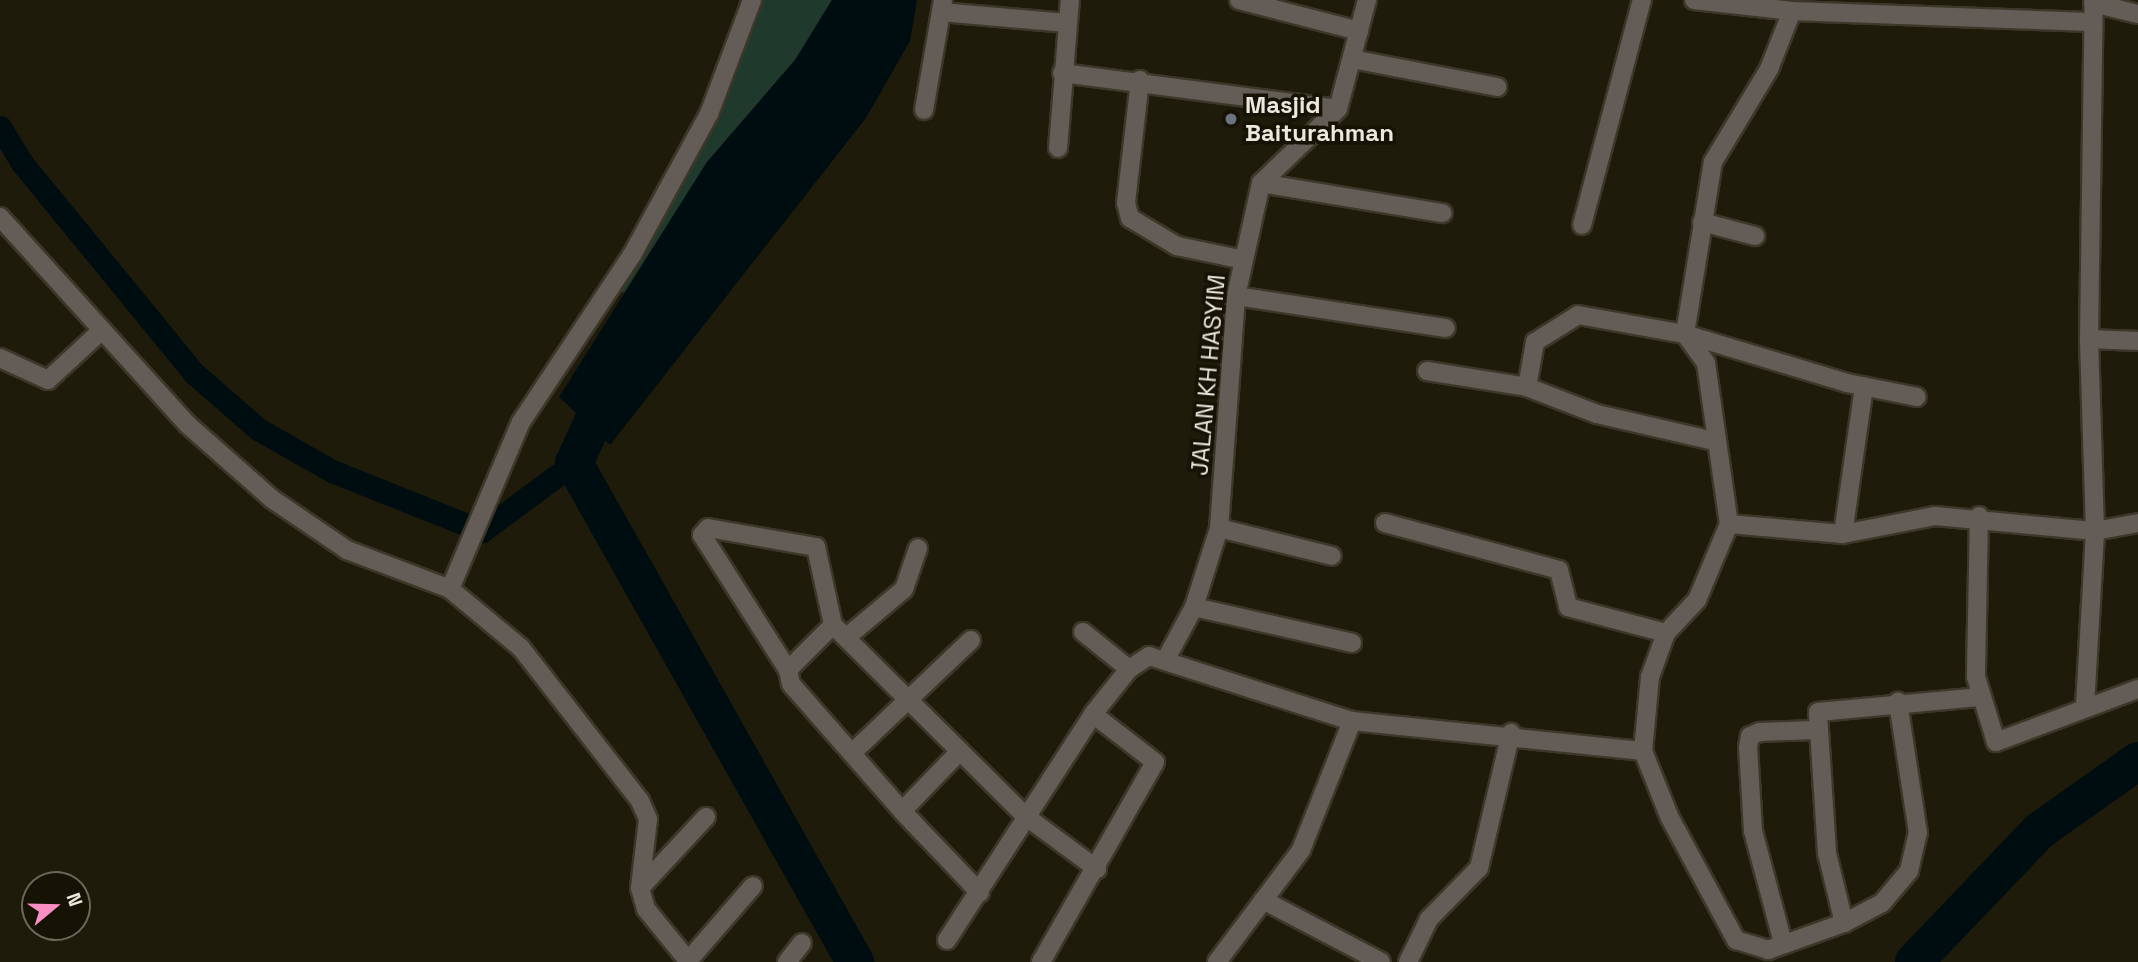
<!DOCTYPE html>
<html>
<head>
<meta charset="utf-8">
<style>
  body { margin:0 }
  #map { position:relative; width:2138px; height:962px; overflow:hidden; background:#1f1b0b; font-family:"Space Grotesk",sans-serif }
  div>[style] { position:absolute }
  .green>* { inset:0; background:#1f3a2c }
  .water>* { inset:0; background:#000d10 }
  .canal>* { height:23px; margin:-11.5px; padding:0 11.5px; transform-origin:11.5px; border-radius:11.5px; background:#000d10 }
  .river>* { height:38px; margin:-19px; padding:0 19px; transform-origin:19px; border-radius:19px; background:#000d10 }
  .roads { filter:drop-shadow(2px 0 #3c3829) drop-shadow(-2px 0 #3c3829) drop-shadow(0 2px #3c3829) drop-shadow(0 -2px #3c3829) }
  .minor>* { height:18px; margin:-9px; padding:0 9px; transform-origin:9px; border-radius:9px; background:#645d57 }
  .dots>* { width:19px; height:19px; translate:-50% -50%; box-sizing:border-box; border:4px solid #161204; border-radius:50% }
  span { translate:-50% -50%; white-space:nowrap; text-align:center; line-height:1.15; -webkit-text-stroke:7px #161204; paint-order:stroke }
  .poi-label { font-size:24px; color:#ebe8de; font-weight:700 }
  .left { translate:0 -50%; text-align:left }
  .street-label { font-size:24px; color:#ebe8de }
  .north { position:absolute; left:21px; top:871px; width:70px; height:70px; box-sizing:border-box; background:#161204; border:2px solid #6b685b; border-radius:50%; rotate:71deg; font-size:19px; font-weight:700; line-height:28px; text-align:center; color:#ebe8de }
  .north::after { content:''; display:block; margin:auto; width:24px; height:32px; background:#fa8fc6; clip-path:polygon(50% 0,100% 100%,50% 72%,0 100%) }
</style>
</head>
<body>
<div id="map">
  <div class="green">
    <div style="clip-path:polygon(759px 0,832px 0,795px 60px,707px 162px,624px 293px,618px 289px)"></div>
  </div>
  <div class="water">
    <div style="clip-path:polygon(832px 0,917px 0,910px 41px,866px 118px,610px 445px,559px 397px,707px 162px,795px 60px)"></div>
  </div>
  <div class="canal">
    <div style="left:0;top:127px;width:42px;rotate:58.6deg"></div>
    <div style="left:22px;top:163px;width:273px;rotate:50.7deg"></div>
    <div style="left:195px;top:374px;width:84px;rotate:41.1deg"></div>
    <div style="left:258px;top:429px;width:85px;rotate:29.6deg"></div>
    <div style="left:332px;top:471px;width:162px;rotate:21.8deg"></div>
    <div style="left:482px;top:531px;width:114px;rotate:-36.5deg"></div>
  </div>
  <div class="river">
    <div style="left:613px;top:378px;width:94px;rotate:114.6deg"></div>
    <div style="left:574px;top:463px;width:573px;rotate:60.61deg"></div>
    <div style="left:1914px;top:962px;width:181px;rotate:-46.3deg"></div>
    <div style="left:2039px;top:831px;width:121px;rotate:-35.3deg"></div>
  </div>
  <div class="roads">
    <div class="minor">
      <div style="left:1239px;top:0;width:124px;rotate:14.5deg"></div>
      <div style="left:1694px;top:0;width:99px;rotate:6.4deg"></div>
      <div style="left:1792px;top:11px;width:298px;rotate:2.1deg"></div>
      <div style="left:2093px;top:3px;width:46px;rotate:13.7deg"></div>
      <div style="left:941px;top:12px;width:126px;rotate:5deg"></div>
      <div style="left:1352px;top:59px;width:148px;rotate:10.9deg"></div>
      <div style="left:1062px;top:73px;width:278px;rotate:7.4deg"></div>
      <div style="left:1140px;top:80px;width:124px;rotate:96.5deg"></div>
      <div style="left:1126px;top:203px;width:16px;rotate:75deg"></div>
      <div style="left:1130px;top:218px;width:55px;rotate:30.8deg"></div>
      <div style="left:1177px;top:246px;width:68px;rotate:11.8deg"></div>
      <div style="left:924px;top:110px;width:112px;rotate:-80.2deg"></div>
      <div style="left:1058px;top:148px;width:148px;rotate:-85.4deg"></div>
      <div style="left:1261px;top:183px;width:184px;rotate:9.4deg"></div>
      <div style="left:0;top:217px;width:279px;rotate:47.9deg"></div>
      <div style="left:187px;top:424px;width:113px;rotate:41.4deg"></div>
      <div style="left:272px;top:499px;width:91px;rotate:34.2deg"></div>
      <div style="left:347px;top:550px;width:110px;rotate:20.7deg"></div>
      <div style="left:450px;top:589px;width:92px;rotate:39.7deg"></div>
      <div style="left:521px;top:648px;width:194px;rotate:52.1deg"></div>
      <div style="left:640px;top:801px;width:20px;rotate:66deg"></div>
      <div style="left:648px;top:819px;width:69px;rotate:96.6deg"></div>
      <div style="left:640px;top:888px;width:22px;rotate:74deg"></div>
      <div style="left:646px;top:909px;width:68px;rotate:50.9deg"></div>
      <div style="left:1702px;top:222px;width:55px;rotate:14.8deg"></div>
      <div style="left:1582px;top:225px;width:233px;rotate:-75.1deg"></div>
      <div style="left:1236px;top:296px;width:212px;rotate:8.7deg"></div>
      <div style="left:1685px;top:334px;width:36px;rotate:54deg"></div>
      <div style="left:1706px;top:363px;width:163px;rotate:81.9deg"></div>
      <div style="left:1729px;top:524px;width:114px;rotate:5deg"></div>
      <div style="left:1843px;top:534px;width:94px;rotate:-11.1deg"></div>
      <div style="left:1935px;top:516px;width:161px;rotate:5.4deg"></div>
      <div style="left:2095px;top:531px;width:44px;rotate:-10.5deg"></div>
      <div style="left:1685px;top:334px;width:174px;rotate:-80.8deg"></div>
      <div style="left:1713px;top:162px;width:109px;rotate:-58.9deg"></div>
      <div style="left:1769px;top:69px;width:62px;rotate:-68.4deg"></div>
      <div style="left:2089px;top:339px;width:49px;rotate:2.3deg"></div>
      <div style="left:0;top:358px;width:53px;rotate:24.6deg"></div>
      <div style="left:48px;top:380px;width:69px;rotate:-42.7deg"></div>
      <div style="left:1427px;top:371px;width:101px;rotate:9.1deg"></div>
      <div style="left:1527px;top:387px;width:75px;rotate:21.1deg"></div>
      <div style="left:1597px;top:414px;width:120px;rotate:13deg"></div>
      <div style="left:1527px;top:387px;width:46px;rotate:-79.9deg"></div>
      <div style="left:1535px;top:342px;width:51px;rotate:-32.1deg"></div>
      <div style="left:1578px;top:315px;width:109px;rotate:10.1deg"></div>
      <div style="left:1685px;top:334px;width:169px;rotate:16.8deg"></div>
      <div style="left:1847px;top:383px;width:71px;rotate:11.3deg"></div>
      <div style="left:1979px;top:516px;width:161px;rotate:91.1deg"></div>
      <div style="left:1976px;top:677px;width:68px;rotate:72.9deg"></div>
      <div style="left:1996px;top:742px;width:152px;rotate:-20.5deg"></div>
      <div style="left:1385px;top:523px;width:180px;rotate:15.1deg"></div>
      <div style="left:1559px;top:570px;width:38px;rotate:76deg"></div>
      <div style="left:1568px;top:607px;width:101px;rotate:14.9deg"></div>
      <div style="left:1729px;top:524px;width:82px;rotate:112.8deg"></div>
      <div style="left:1697px;top:600px;width:45px;rotate:133.2deg"></div>
      <div style="left:1666px;top:633px;width:47px;rotate:110deg"></div>
      <div style="left:1650px;top:677px;width:74px;rotate:95.4deg"></div>
      <div style="left:1643px;top:751px;width:72px;rotate:68.1deg"></div>
      <div style="left:1670px;top:818px;width:139px;rotate:61.6deg"></div>
      <div style="left:1736px;top:940px;width:34px;rotate:17deg"></div>
      <div style="left:1768px;top:950px;width:81px;rotate:-19.6deg"></div>
      <div style="left:1844px;top:923px;width:43px;rotate:-27.8deg"></div>
      <div style="left:1882px;top:903px;width:42px;rotate:-49.8deg"></div>
      <div style="left:1909px;top:871px;width:39px;rotate:-77deg"></div>
      <div style="left:1918px;top:833px;width:133px;rotate:-98.7deg"></div>
      <div style="left:1219px;top:528px;width:116px;rotate:13.9deg"></div>
      <div style="left:1843px;top:534px;width:149px;rotate:-81.9deg"></div>
      <div style="left:450px;top:589px;width:181px;rotate:-67deg"></div>
      <div style="left:521px;top:422px;width:201px;rotate:-56.4deg"></div>
      <div style="left:632px;top:255px;width:161px;rotate:-61.4deg"></div>
      <div style="left:709px;top:114px;width:122px;rotate:-69.3deg"></div>
      <div style="left:1194px;top:607px;width:162px;rotate:12.8deg"></div>
      <div style="left:833px;top:625px;width:64px;rotate:135deg"></div>
      <div style="left:788px;top:670px;width:14px;rotate:78deg"></div>
      <div style="left:791px;top:684px;width:169px;rotate:48.8deg"></div>
      <div style="left:1083px;top:632px;width:59px;rotate:38.8deg"></div>
      <div style="left:848px;top:636px;width:73px;rotate:-40deg"></div>
      <div style="left:904px;top:589px;width:43px;rotate:-71.1deg"></div>
      <div style="left:1167px;top:657px;width:57px;rotate:-61.6deg"></div>
      <div style="left:1194px;top:607px;width:83px;rotate:-72.4deg"></div>
      <div style="left:1219px;top:528px;width:233px;rotate:-85.8deg"></div>
      <div style="left:1236px;top:296px;width:116px;rotate:-77.5deg"></div>
      <div style="left:1261px;top:183px;width:107px;rotate:-43.9deg"></div>
      <div style="left:1338px;top:109px;width:113px;rotate:-75.1deg"></div>
      <div style="left:788px;top:670px;width:160px;rotate:-122.5deg"></div>
      <div style="left:702px;top:535px;width:9px;rotate:-49deg"></div>
      <div style="left:708px;top:528px;width:110px;rotate:10deg"></div>
      <div style="left:816px;top:547px;width:80px;rotate:77.7deg"></div>
      <div style="left:833px;top:625px;width:269px;rotate:44.8deg"></div>
      <div style="left:1024px;top:815px;width:91px;rotate:36.5deg"></div>
      <div style="left:2085px;top:706px;width:175px;rotate:-86.7deg"></div>
      <div style="left:2095px;top:531px;width:192px;rotate:-91.8deg"></div>
      <div style="left:2089px;top:339px;width:339px;rotate:-89.2deg"></div>
      <div style="left:960px;top:751px;width:83px;rotate:134deg"></div>
      <div style="left:902px;top:811px;width:113px;rotate:46.4deg"></div>
      <div style="left:852px;top:753px;width:164px;rotate:-43.5deg"></div>
      <div style="left:640px;top:888px;width:97px;rotate:-47.1deg"></div>
      <div style="left:1263px;top:900px;width:133px;rotate:27.7deg"></div>
      <div style="left:1844px;top:923px;width:72px;rotate:-103.7deg"></div>
      <div style="left:1827px;top:853px;width:141px;rotate:-93.7deg"></div>
      <div style="left:1818px;top:712px;width:164px;rotate:-5.3deg"></div>
      <div style="left:947px;top:940px;width:269px;rotate:-57.1deg"></div>
      <div style="left:1093px;top:714px;width:58px;rotate:-51.3deg"></div>
      <div style="left:1129px;top:669px;width:24px;rotate:-33deg"></div>
      <div style="left:1149px;top:656px;width:213px;rotate:17.8deg"></div>
      <div style="left:1352px;top:721px;width:293px;rotate:5.9deg"></div>
      <div style="left:1783px;top:943px;width:116px;rotate:-105deg"></div>
      <div style="left:1753px;top:831px;width:83px;rotate:-93.4deg"></div>
      <div style="left:1748px;top:748px;width:12px;rotate:-81deg"></div>
      <div style="left:1750px;top:736px;width:11px;rotate:-22deg"></div>
      <div style="left:1760px;top:732px;width:55px;rotate:-2.1deg"></div>
      <div style="left:688px;top:961px;width:99px;rotate:-49.1deg"></div>
      <div style="left:787px;top:962px;width:24px;rotate:-52deg"></div>
      <div style="left:1041px;top:962px;width:230px;rotate:-60.3deg"></div>
      <div style="left:1155px;top:762px;width:78px;rotate:-142.3deg"></div>
      <div style="left:1217px;top:962px;width:140px;rotate:-53.1deg"></div>
      <div style="left:1301px;top:850px;width:139px;rotate:-68.4deg"></div>
      <div style="left:1408px;top:962px;width:48px;rotate:-64deg"></div>
      <div style="left:1429px;top:919px;width:71px;rotate:-45.6deg"></div>
      <div style="left:1479px;top:868px;width:139px;rotate:-76.7deg"></div>
    </div>
  </div>
  <div class="dots">
    <div style="left:1231px;top:119px;background:#6b7280"></div>
  </div>
  <div class="poi-label">
    <span class="left" style="left:1245px;top:119px">Masjid<br>Baiturahman</span>
  </div>
  <div class="street-label">
    <span style="left:1208px;top:375px;rotate:-85deg">JALAN KH HASYIM</span>
  </div>
  <div class="north">N</div>
</div>
</body>
</html>
